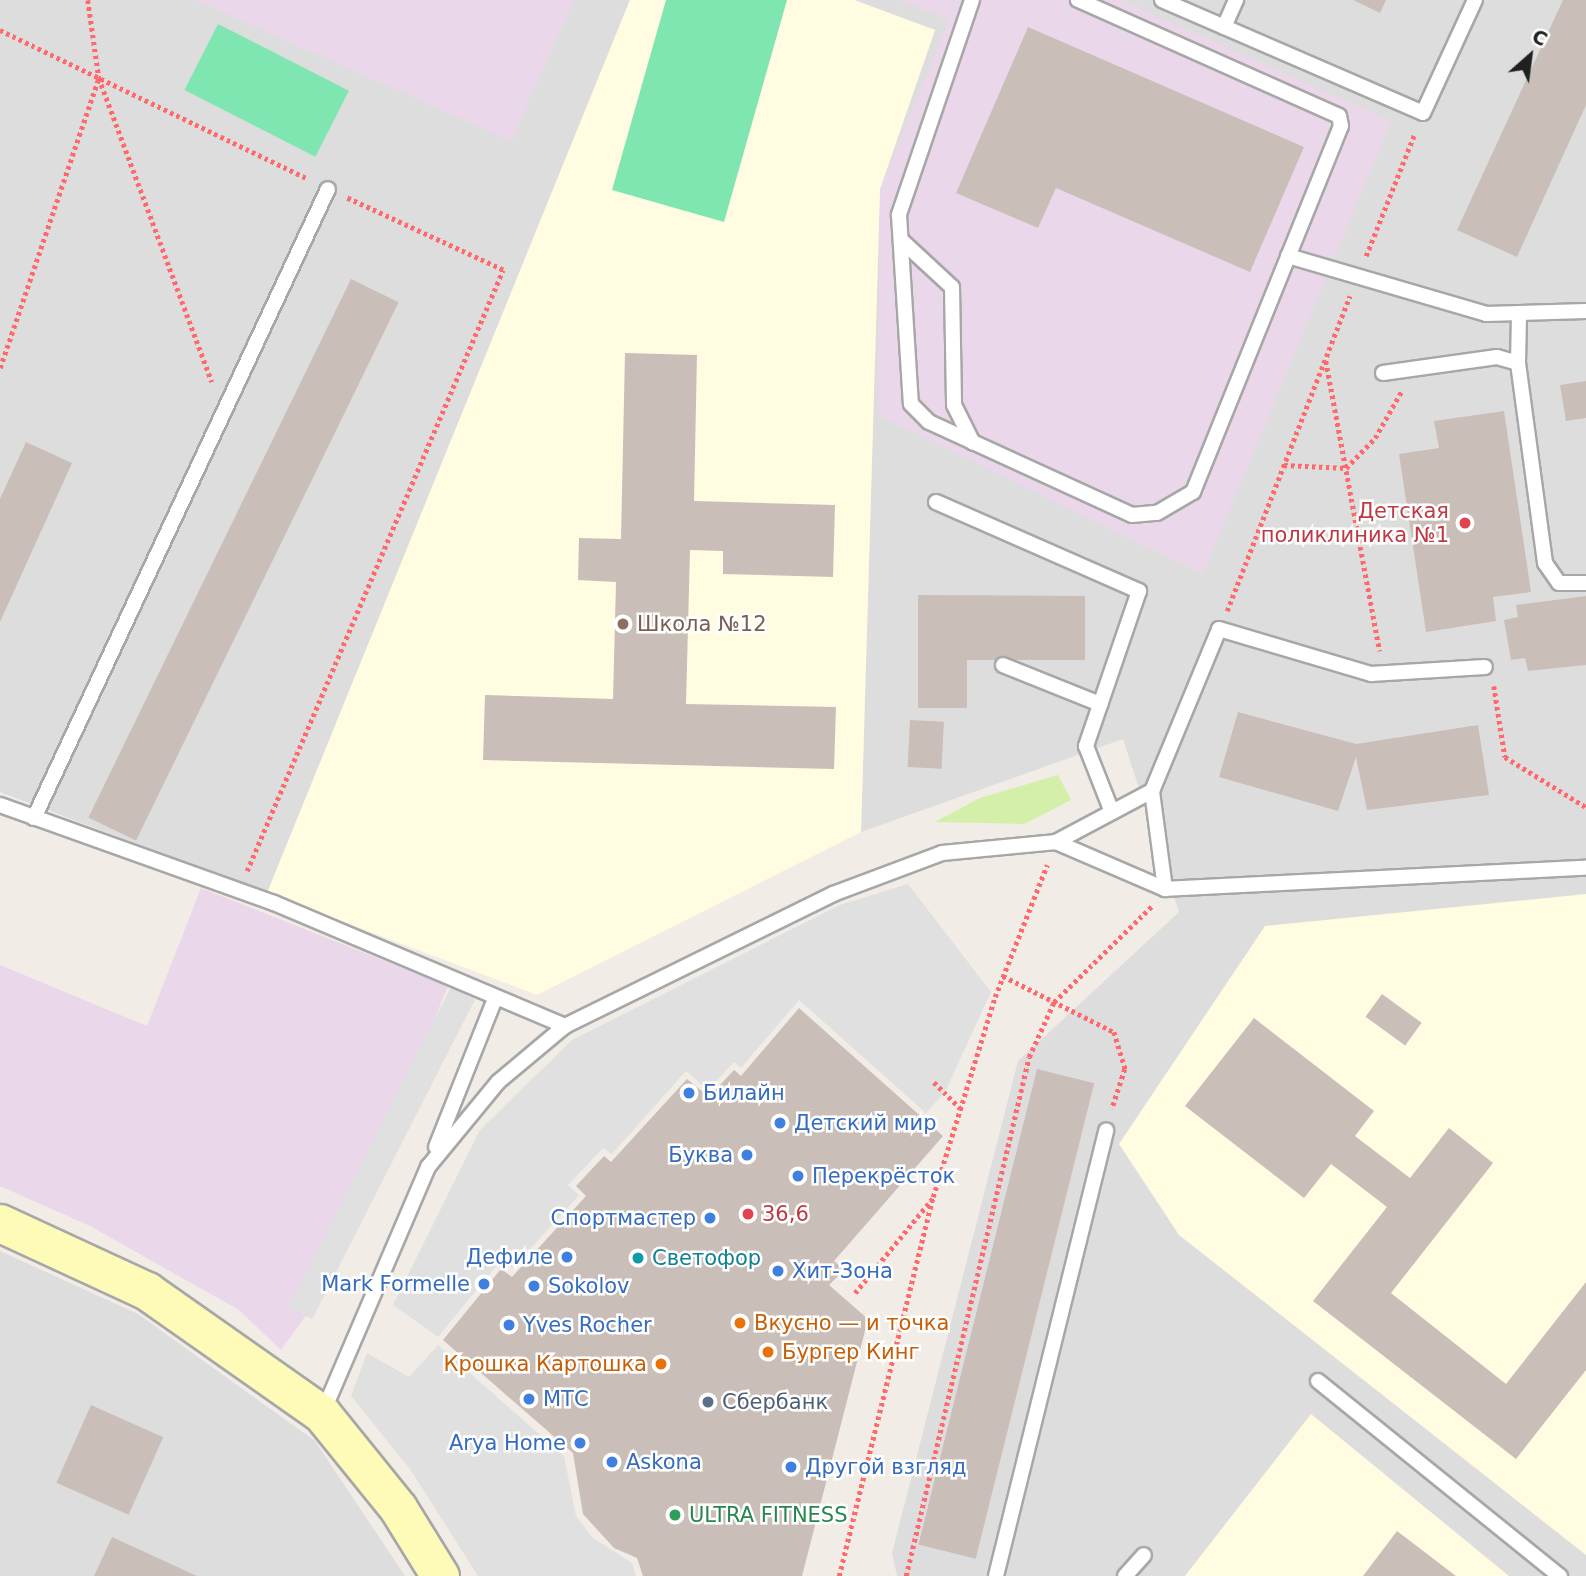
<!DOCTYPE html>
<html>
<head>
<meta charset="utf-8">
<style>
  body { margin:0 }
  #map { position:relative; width:1586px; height:1576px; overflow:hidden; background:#f1ece6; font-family:"DejaVu Sans",sans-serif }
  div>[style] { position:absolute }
  .residential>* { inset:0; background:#dedddd }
  .industrial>* { inset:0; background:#ebd7ea }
  .education>* { inset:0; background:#fffce1 }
  .grass>* { inset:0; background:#d3efa9 }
  .pitch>* { inset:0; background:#7fe6b2; transform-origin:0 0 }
  .parking>* { inset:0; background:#e0e0e0; transform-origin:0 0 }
  .building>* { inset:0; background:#cabeb9; transform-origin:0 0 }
  .path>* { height:4.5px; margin-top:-2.25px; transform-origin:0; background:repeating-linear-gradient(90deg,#ff696b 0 3.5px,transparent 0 7px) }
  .roads { filter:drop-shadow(2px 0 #a7a7a7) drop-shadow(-2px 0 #a7a7a7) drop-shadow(0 2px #a7a7a7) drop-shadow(0 -2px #a7a7a7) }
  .lane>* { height:14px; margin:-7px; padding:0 7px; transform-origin:7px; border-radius:7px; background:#fff }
  .secondary>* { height:37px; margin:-18.5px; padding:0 18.5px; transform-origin:18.5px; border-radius:18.5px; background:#fefab7 }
  .dots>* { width:19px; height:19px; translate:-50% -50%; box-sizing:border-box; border:4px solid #fff; border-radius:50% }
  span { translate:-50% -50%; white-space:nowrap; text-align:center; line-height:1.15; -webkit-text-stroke:5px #fff; paint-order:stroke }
  .health-label { font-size:21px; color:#be3a42 }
  .right { translate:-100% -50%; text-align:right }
  .left { translate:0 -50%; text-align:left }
  .education-label { font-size:21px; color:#785e54 }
  .shop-label { font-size:21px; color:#366cbe }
  .culture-label { font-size:21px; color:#0d838f }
  .food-label { font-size:21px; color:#c56008 }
  .service-label { font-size:21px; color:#4e5e75 }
  .leisure-label { font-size:21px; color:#27864d }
  .north { position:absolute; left:1495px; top:21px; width:70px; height:70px; -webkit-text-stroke:5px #fff; paint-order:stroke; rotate:28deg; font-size:19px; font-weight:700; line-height:28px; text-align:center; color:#202020 }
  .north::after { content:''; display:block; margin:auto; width:24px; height:32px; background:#202020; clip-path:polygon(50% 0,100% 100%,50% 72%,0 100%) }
</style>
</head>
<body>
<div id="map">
  <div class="residential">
    <div style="clip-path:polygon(0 0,630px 0,267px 893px,0 792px)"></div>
    <div style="clip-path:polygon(854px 0,1586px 0,1586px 1576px,897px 1576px,892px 1553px,1018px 1061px,1179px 912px,1123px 739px,861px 832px,880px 189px,935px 30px)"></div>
    <div style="clip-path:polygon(0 1251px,138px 1314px,315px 1441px,405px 1576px,0 1576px)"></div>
  </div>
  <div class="industrial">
    <div style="clip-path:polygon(196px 0,574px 0,511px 141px)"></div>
    <div style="clip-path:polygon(901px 0,1121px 0,1391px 121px,1203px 574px,878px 415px,880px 189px,949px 20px)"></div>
    <div style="clip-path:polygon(201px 888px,448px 986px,322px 1293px,281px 1350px,239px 1310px,90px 1226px,0 1186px,0 965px,147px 1026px)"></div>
  </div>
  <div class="education">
    <div style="clip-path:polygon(630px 0,854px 0,935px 30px,880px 189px,861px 832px,537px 995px,267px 893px)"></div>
    <div style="clip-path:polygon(1586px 894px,1586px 1555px,1179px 1235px,1119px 1144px,1265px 926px)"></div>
    <div style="clip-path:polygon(1311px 1414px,1509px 1576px,1185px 1576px)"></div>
  </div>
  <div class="grass">
    <div style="clip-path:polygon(1058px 775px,1071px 800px,1024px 824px,935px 822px,980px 798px)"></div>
  </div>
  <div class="pitch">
    <div style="clip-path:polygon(666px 0,787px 0,724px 222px,612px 190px)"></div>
    <div style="left:218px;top:24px;width:147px;height:74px;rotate:27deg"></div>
  </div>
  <div class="parking">
    <div style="clip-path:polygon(908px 884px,991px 992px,945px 1092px,926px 1113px,799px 1000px,741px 1068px,734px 1062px,708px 1090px,686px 1071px,612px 1154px,603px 1148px,568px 1185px,579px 1195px,513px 1268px,501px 1260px,438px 1337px,393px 1305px,480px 1130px,572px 1040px,840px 905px)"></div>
    <div style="left:451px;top:987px;width:27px;height:359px;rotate:27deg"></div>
    <div style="clip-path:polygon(438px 1345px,564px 1456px,576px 1516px,593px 1538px,632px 1563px,636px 1576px,478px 1576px,410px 1469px,351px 1396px,367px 1353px,409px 1377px)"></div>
  </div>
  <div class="building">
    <div style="clip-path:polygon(1353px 0,1386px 0,1380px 13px)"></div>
    <div style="clip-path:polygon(1563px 0,1586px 0,1586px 105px,1517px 257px,1457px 230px)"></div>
    <div style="clip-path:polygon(1028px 27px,1304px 147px,1250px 272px,1056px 188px,1038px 228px,956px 193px)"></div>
    <div style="left:351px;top:279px;width:53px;height:599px;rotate:26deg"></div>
    <div style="clip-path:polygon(625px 353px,697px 355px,694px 501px,835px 505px,833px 577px,723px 574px,723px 551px,690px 550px,686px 704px,836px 707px,834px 769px,483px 760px,485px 695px,613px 699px,616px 582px,578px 580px,579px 538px,621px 539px)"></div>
    <div style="clip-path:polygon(1586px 381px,1586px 418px,1566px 421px,1560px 385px)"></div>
    <div style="clip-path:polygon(1504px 411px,1531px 592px,1493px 597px,1496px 621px,1426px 632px,1399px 454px,1439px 448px,1434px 421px)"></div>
    <div style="clip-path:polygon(26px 442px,72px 463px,0 622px,0 499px)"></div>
    <div style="clip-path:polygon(918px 595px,1085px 596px,1085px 660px,967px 660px,967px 708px,918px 708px)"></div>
    <div style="clip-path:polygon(1586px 596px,1586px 665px,1528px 671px,1525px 658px,1511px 660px,1504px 620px,1518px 617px,1516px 605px)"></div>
    <div style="clip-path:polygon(1238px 712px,1356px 744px,1478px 725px,1489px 795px,1367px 810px,1356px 757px,1338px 811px,1219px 777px)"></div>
    <div style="left:910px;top:720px;width:34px;height:47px;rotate:3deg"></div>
    <div style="left:1382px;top:994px;width:49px;height:28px;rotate:36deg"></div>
    <div style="clip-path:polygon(799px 1008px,943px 1136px,834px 1261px,844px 1270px,829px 1285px,868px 1319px,802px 1576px,643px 1576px,637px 1558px,614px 1548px,583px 1514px,573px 1453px,443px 1340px,501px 1269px,512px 1277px,586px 1196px,576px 1186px,604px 1156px,611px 1162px,687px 1079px,709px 1097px,734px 1070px,741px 1076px)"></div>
    <div style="clip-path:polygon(1254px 1018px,1374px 1111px,1355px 1136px,1410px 1178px,1449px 1128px,1493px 1163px,1391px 1293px,1506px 1384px,1586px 1282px,1586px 1370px,1516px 1459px,1313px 1301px,1387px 1207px,1331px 1164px,1304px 1198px,1185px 1106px)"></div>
    <div style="left:1037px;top:1069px;width:59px;height:490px;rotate:14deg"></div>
    <div style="left:91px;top:1405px;width:79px;height:85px;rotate:24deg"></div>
    <div style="clip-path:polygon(1397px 1531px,1456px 1576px,1363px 1576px)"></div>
    <div style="clip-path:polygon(112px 1537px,197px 1576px,94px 1576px)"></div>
  </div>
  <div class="path">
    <div style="left:88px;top:0;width:79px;rotate:82deg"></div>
    <div style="left:99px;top:78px;width:324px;rotate:69.6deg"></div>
    <div style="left:0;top:30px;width:342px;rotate:25.8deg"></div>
    <div style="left:1366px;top:256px;width:132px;rotate:-68.3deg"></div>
    <div style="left:1326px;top:361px;width:295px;rotate:79.5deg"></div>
    <div style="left:0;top:368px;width:306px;rotate:-71.2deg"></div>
    <div style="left:1284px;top:465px;width:62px;rotate:2.8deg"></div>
    <div style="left:1346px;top:468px;width:42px;rotate:-46deg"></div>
    <div style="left:1375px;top:438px;width:53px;rotate:-60.5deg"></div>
    <div style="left:1227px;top:611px;width:338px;rotate:-68.7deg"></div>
    <div style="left:1494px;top:686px;width:72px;rotate:81.2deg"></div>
    <div style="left:1505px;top:757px;width:95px;rotate:31.7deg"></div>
    <div style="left:247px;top:871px;width:653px;rotate:-66.93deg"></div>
    <div style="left:503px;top:270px;width:172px;rotate:-155.2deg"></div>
    <div style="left:1003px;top:976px;width:124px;rotate:26.8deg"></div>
    <div style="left:1114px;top:1032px;width:39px;rotate:73deg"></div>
    <div style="left:1125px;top:1069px;width:42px;rotate:108deg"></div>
    <div style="left:934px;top:1082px;width:38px;rotate:45deg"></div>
    <div style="left:855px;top:1293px;width:122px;rotate:-50.7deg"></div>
    <div style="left:839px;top:1576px;width:390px;rotate:-76.1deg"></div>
    <div style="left:933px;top:1197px;width:209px;rotate:-72.8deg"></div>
    <div style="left:995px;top:997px;width:142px;rotate:-68.5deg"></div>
    <div style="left:906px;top:1576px;width:533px;rotate:-76.67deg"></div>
    <div style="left:1029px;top:1057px;width:60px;rotate:-65.6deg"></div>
    <div style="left:1054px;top:1002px;width:137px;rotate:-44.4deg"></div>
  </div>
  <div class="roads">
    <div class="lane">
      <div style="left:972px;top:0;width:227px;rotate:108.8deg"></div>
      <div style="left:899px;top:215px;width:189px;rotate:86.4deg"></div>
      <div style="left:911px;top:404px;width:25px;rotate:45deg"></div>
      <div style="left:929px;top:422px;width:223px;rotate:24.6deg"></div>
      <div style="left:1132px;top:515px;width:25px;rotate:-5deg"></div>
      <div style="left:1157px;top:513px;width:42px;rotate:-30.3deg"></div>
      <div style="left:1193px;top:492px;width:395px;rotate:-68deg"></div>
      <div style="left:1341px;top:126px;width:10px;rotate:-101deg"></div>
      <div style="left:1339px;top:116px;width:286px;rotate:-156deg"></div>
      <div style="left:1162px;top:0;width:284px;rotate:23.4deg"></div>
      <div style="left:1423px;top:113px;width:124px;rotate:-65.3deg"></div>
      <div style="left:1224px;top:27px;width:30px;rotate:-66deg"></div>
      <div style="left:901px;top:240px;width:69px;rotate:42.7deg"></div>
      <div style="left:952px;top:287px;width:118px;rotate:89deg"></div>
      <div style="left:954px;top:405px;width:42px;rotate:63.4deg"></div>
      <div style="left:1288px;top:256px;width:206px;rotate:16.3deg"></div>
      <div style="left:1486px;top:314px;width:100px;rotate:-1.7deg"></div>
      <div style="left:1518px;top:363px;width:49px;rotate:-88.8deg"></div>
      <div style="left:1383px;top:373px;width:115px;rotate:-8deg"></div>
      <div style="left:1497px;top:357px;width:22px;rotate:16deg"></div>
      <div style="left:1518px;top:363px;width:202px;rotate:82.3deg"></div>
      <div style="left:1545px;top:563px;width:24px;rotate:55deg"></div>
      <div style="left:1559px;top:583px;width:27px"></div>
      <div style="left:936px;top:502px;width:222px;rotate:23.7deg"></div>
      <div style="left:1139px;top:591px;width:164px;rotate:108.9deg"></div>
      <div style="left:1086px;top:746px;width:71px;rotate:68.5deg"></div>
      <div style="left:1003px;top:665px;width:105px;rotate:21.9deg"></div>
      <div style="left:0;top:805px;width:291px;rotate:19.7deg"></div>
      <div style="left:274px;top:903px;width:316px;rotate:22.9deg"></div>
      <div style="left:34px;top:818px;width:694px;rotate:-64.95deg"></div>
      <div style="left:1056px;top:842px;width:119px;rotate:23.3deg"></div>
      <div style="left:1165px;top:889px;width:422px;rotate:-2.9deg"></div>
      <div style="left:1165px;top:889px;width:99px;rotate:-97.6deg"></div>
      <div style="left:1152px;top:791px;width:175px;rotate:-67.5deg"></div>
      <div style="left:1219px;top:629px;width:159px;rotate:16.5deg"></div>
      <div style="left:1371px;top:674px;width:114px;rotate:-3.5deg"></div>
      <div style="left:436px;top:1147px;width:159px;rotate:-68.3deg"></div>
      <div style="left:1318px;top:1381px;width:311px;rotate:38.9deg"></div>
      <div style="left:323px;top:1412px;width:267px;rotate:-66.8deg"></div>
      <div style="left:428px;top:1167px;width:110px;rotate:-50.5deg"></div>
      <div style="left:498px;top:1082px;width:87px;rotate:-39.9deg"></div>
      <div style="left:565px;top:1026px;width:299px;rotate:-26.2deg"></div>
      <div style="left:833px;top:894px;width:116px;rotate:-20.6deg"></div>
      <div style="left:942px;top:853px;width:115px;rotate:-5.5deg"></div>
      <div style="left:1056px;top:842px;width:109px;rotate:-28deg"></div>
      <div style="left:996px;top:1576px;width:459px;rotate:-76.1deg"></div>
      <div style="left:1125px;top:1576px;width:28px;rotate:-48deg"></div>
    </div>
    <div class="secondary">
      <div style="left:0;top:1223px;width:162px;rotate:24.8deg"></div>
      <div style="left:147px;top:1291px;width:214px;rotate:35.1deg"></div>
      <div style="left:322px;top:1414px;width:121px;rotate:51deg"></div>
      <div style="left:398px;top:1508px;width:80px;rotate:58.3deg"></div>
    </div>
  </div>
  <div class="dots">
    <div style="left:1465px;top:523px;background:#e0444e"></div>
    <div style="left:623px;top:624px;background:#8d6e63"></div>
    <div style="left:689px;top:1093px;background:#3f7fe0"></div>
    <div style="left:780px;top:1123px;background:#3f7fe0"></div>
    <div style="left:747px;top:1155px;background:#3f7fe0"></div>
    <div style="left:798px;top:1176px;background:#3f7fe0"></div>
    <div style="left:748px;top:1214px;background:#e0444e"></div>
    <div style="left:710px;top:1218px;background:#3f7fe0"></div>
    <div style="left:567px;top:1257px;background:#3f7fe0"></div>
    <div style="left:638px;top:1258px;background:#0f9aa8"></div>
    <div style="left:778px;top:1271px;background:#3f7fe0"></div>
    <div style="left:484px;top:1284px;background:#3f7fe0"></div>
    <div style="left:534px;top:1286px;background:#3f7fe0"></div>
    <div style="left:740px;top:1323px;background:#e8710a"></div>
    <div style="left:509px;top:1325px;background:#3f7fe0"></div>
    <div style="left:768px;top:1352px;background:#e8710a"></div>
    <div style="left:661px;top:1364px;background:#e8710a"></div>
    <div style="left:529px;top:1399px;background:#3f7fe0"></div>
    <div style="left:708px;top:1402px;background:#5c6f8a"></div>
    <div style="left:580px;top:1443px;background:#3f7fe0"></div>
    <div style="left:612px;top:1462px;background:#3f7fe0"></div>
    <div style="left:791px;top:1467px;background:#3f7fe0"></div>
    <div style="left:675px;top:1515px;background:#2e9e5b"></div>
  </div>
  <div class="health-label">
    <span class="right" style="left:1449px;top:523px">Детская<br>поликлиника №1</span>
    <span class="left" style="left:762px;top:1214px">36,6</span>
  </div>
  <div class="education-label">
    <span class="left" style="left:637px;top:624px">Школа №12</span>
  </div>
  <div class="shop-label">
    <span class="left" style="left:703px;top:1093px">Билайн</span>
    <span class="left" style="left:794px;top:1123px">Детский мир</span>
    <span class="right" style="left:733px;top:1155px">Буква</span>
    <span class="left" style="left:812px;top:1176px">Перекрёсток</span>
    <span class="right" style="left:696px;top:1218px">Спортмастер</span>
    <span class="right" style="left:553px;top:1257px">Дефиле</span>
    <span class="left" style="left:792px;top:1271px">Хит-Зона</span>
    <span class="right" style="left:470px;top:1284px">Mark Formelle</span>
    <span class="left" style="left:548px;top:1286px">Sokolov</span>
    <span class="left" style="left:523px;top:1325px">Yves Rocher</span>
    <span class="left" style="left:543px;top:1399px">МТС</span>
    <span class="right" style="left:566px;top:1443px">Arya Home</span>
    <span class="left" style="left:626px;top:1462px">Askona</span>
    <span class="left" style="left:805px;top:1467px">Другой взгляд</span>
  </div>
  <div class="culture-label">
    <span class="left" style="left:652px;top:1258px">Светофор</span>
  </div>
  <div class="food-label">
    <span class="left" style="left:754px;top:1323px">Вкусно — и точка</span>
    <span class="left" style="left:782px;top:1352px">Бургер Кинг</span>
    <span class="right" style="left:647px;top:1364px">Крошка Картошка</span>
  </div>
  <div class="service-label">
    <span class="left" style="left:722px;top:1402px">Сбербанк</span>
  </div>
  <div class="leisure-label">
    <span class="left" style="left:689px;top:1515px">ULTRA FITNESS</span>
  </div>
  <div class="north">С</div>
</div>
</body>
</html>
